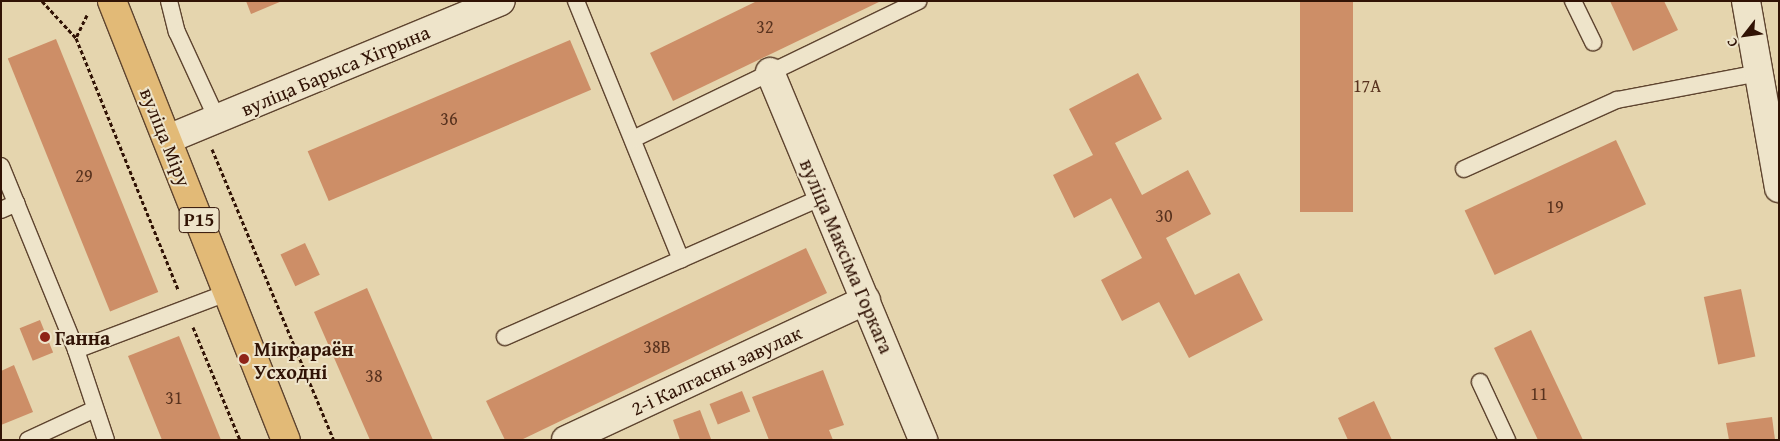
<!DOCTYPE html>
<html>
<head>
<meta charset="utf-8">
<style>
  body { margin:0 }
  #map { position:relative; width:1780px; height:441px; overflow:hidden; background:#e5d5ae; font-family:"Gentium Book Plus",serif }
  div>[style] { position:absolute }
  .building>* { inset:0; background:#cd8e67; transform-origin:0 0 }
  .path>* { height:3px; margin-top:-1.5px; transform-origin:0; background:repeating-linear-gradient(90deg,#311305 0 4px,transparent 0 6.5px) }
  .roads { filter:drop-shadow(1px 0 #5e442f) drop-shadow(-1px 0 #5e442f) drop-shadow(0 1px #5e442f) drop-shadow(0 -1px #5e442f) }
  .lane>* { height:16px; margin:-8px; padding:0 8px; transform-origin:8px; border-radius:8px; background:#eee4ca }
  .street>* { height:28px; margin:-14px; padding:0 14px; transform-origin:14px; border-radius:14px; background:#eee4ca }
  .secondary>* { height:28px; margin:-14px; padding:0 14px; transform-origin:14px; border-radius:14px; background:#eee4ca }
  .primary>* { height:28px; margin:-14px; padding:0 14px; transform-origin:14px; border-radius:14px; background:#e2ba77 }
  .dots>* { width:14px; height:14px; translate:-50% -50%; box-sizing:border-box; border:2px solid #eee4ca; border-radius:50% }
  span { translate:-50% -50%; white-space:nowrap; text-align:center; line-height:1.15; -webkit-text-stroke:4px #eee4ca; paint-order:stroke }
  .number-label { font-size:18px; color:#58321e }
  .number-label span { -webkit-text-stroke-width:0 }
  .shield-label span { padding:1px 4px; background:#eee4ca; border:1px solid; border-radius:4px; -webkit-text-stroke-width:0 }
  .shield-label { font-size:19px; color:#311305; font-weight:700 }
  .street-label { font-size:20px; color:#311305 }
  .poi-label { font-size:20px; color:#311305; font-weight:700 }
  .left { translate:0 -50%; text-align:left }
  .frame { position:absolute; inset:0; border:2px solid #311305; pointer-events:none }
  .north { position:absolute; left:1720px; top:10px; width:50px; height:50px; -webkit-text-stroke:4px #eee4ca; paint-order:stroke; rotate:240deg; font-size:14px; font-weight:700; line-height:20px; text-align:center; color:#311305 }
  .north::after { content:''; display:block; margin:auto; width:18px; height:22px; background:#311305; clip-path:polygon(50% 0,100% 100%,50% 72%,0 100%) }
</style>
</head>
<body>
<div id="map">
  <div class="building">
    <div style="clip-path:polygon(246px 1px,282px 1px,251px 14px)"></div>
    <div style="clip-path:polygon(757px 1px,881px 1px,673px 101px,650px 53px)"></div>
    <div style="left:1300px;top:1px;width:53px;height:211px"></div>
    <div style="clip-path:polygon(1610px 1px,1664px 1px,1678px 30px,1633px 51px)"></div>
    <div style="left:56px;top:39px;width:273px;height:52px;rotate:68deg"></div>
    <div style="left:570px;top:40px;width:54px;height:285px;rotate:67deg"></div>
    <div style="clip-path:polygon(1138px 73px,1162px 119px,1115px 143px,1142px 195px,1188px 170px,1211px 214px,1166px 238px,1195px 295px,1239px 273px,1263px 320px,1189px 358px,1159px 302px,1122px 321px,1101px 280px,1142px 258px,1111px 198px,1074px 218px,1053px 175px,1093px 155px,1069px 109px)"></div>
    <div style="left:1616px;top:140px;width:71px;height:167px;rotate:65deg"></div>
    <div style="left:305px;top:243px;width:35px;height:27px;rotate:65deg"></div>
    <div style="clip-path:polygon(806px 248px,827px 293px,521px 440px,505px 440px,486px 401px)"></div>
    <div style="clip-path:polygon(367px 288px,433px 440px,370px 440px,314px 312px)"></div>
    <div style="left:1741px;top:289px;width:69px;height:38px;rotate:78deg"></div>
    <div style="left:40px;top:320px;width:35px;height:22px;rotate:68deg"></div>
    <div style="clip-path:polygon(1531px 330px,1583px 440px,1538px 440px,1494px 348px)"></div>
    <div style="clip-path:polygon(179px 336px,221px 440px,162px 440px,128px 356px)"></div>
    <div style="clip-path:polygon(14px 365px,33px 412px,1px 425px,1px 371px)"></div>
    <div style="clip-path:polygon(823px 370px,844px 425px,829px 430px,833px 440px,769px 440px,752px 397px)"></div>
    <div style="left:742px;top:391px;width:22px;height:35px;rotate:68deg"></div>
    <div style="clip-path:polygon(1374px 401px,1392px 440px,1348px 440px,1338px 418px)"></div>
    <div style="clip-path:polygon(700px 410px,711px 439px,680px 440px,673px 420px)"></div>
    <div style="clip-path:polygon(1772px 417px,1775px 440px,1729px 440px,1726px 423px)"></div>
  </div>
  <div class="path">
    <div style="left:42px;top:1px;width:50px;rotate:47.4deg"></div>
    <div style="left:87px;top:15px;width:25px;rotate:116deg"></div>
    <div style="left:76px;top:38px;width:271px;rotate:67.9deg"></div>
    <div style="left:212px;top:149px;width:316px;rotate:67.3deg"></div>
    <div style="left:193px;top:327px;width:122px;rotate:67.4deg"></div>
  </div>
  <div class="roads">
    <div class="lane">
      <div style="left:169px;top:1px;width:32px;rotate:76deg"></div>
      <div style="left:177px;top:32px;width:96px;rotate:65.3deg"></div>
      <div style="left:576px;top:1px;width:279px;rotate:67.9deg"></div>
      <div style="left:1573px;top:1px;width:46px;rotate:64deg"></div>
      <div style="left:633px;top:139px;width:317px;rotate:-25.8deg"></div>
      <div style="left:1px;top:166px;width:199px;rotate:67.8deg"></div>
      <div style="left:76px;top:350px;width:95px;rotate:71.6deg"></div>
      <div style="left:1464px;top:169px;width:168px;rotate:-24.3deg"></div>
      <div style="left:1617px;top:100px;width:144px;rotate:-10.8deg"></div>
      <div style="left:1px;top:210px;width:17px;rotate:-24deg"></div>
      <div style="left:505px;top:337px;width:347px;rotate:-23.8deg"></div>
      <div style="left:76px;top:350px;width:161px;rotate:-20.7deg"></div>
      <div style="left:1480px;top:382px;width:64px;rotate:65deg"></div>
      <div style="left:28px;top:440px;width:72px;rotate:-24.8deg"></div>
    </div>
    <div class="street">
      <div style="left:770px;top:72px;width:399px;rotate:67.4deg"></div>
      <div style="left:566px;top:440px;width:331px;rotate:-25deg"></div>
    </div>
    <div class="secondary">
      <div style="left:1746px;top:1px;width:190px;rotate:80deg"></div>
      <div style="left:168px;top:139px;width:360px;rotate:-22.5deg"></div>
    </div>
    <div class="primary">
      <div style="left:112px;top:1px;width:472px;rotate:68.4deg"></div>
    </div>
  </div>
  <div class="dots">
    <div style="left:45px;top:337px;background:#8f2418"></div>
    <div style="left:244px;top:359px;background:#8f2418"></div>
  </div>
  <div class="number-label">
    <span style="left:765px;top:27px">32</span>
    <span style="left:1367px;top:86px">17А</span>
    <span style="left:449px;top:119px">36</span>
    <span style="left:84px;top:176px">29</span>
    <span style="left:1555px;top:207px">19</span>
    <span style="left:1164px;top:216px">30</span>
    <span style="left:657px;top:347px">38В</span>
    <span style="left:374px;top:376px">38</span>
    <span style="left:1539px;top:394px">11</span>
    <span style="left:174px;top:398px">31</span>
  </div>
  <div class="shield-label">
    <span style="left:199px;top:220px">Р15</span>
  </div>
  <div class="street-label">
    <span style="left:335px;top:70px;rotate:-23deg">вуліца Барыса Хігрына</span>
    <span style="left:166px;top:137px;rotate:68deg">вуліца Міру</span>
    <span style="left:847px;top:256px;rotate:67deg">вуліца Максіма Горкага</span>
    <span style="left:716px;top:370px;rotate:-25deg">2-і Калгасны завулак</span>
  </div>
  <div class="poi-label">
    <span class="left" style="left:55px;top:337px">Ганна</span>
    <span class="left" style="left:254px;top:360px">Мікрараён<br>Усходні</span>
  </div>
  <div class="frame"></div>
  <div class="north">С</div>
</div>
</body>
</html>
